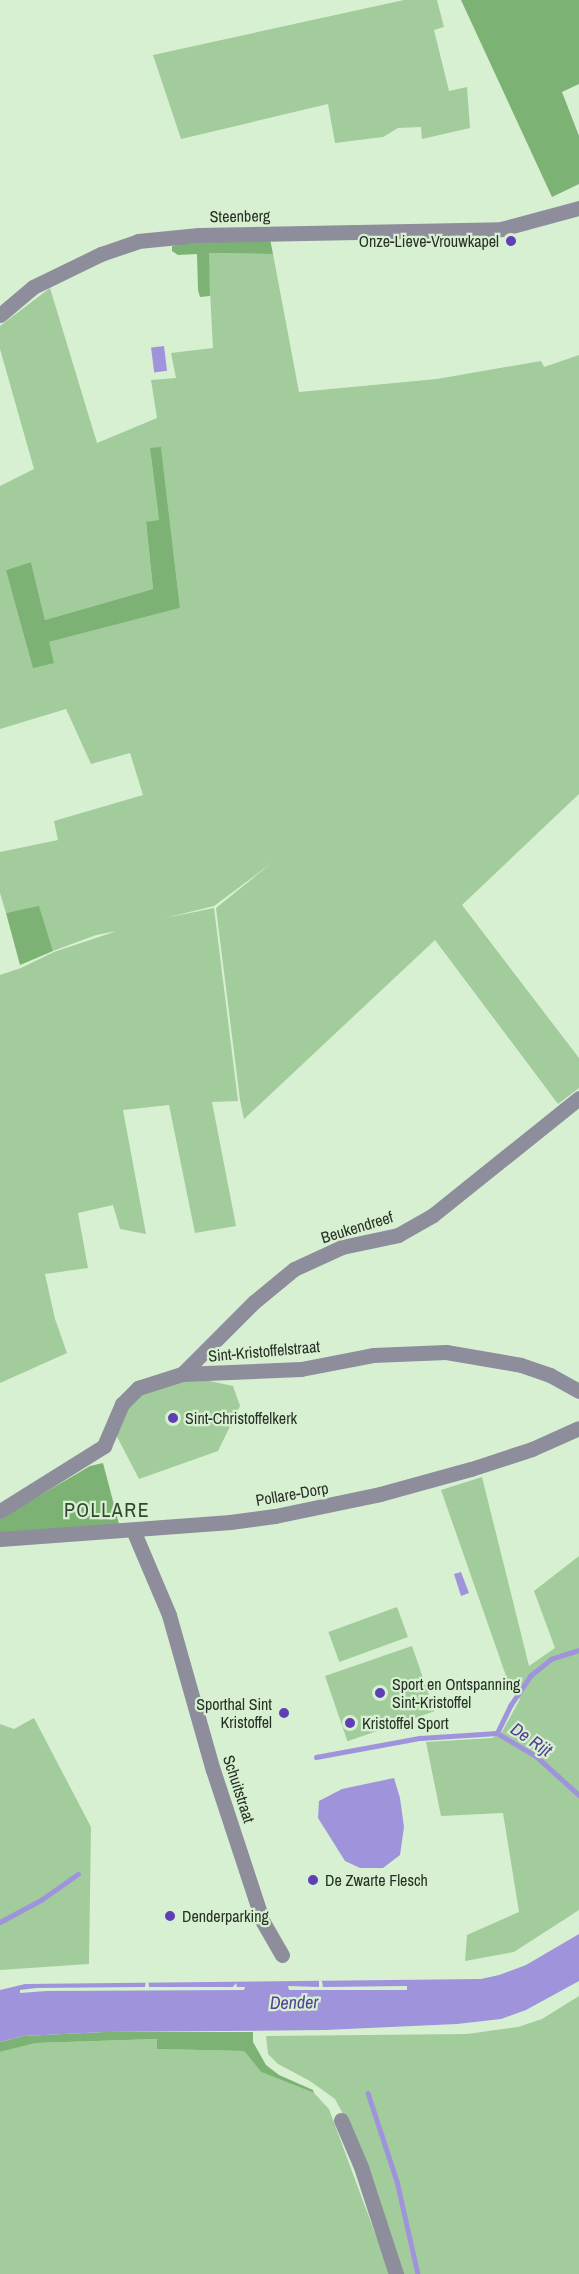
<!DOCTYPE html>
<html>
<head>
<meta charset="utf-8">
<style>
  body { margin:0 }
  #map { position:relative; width:579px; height:2274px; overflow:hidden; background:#d7f0d2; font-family:"Archivo Narrow",sans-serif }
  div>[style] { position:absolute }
  .green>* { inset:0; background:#a2cc9b; transform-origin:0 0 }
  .forest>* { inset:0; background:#7cb274 }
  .water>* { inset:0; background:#9f94dc; transform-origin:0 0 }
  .pier>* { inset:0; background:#d7f0d2 }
  .stream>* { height:4.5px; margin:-2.25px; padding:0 2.25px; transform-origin:2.25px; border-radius:2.25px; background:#9f94dc }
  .minor>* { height:15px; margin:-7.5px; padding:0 7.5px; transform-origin:7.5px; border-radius:7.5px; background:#8e8d9b }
  .dots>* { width:16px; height:16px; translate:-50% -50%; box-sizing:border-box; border:3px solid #d7f0d2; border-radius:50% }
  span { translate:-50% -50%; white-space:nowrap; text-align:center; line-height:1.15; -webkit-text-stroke:4.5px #d7f0d2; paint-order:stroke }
  .street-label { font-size:16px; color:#283126 }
  .poi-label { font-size:16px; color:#283126 }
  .right { translate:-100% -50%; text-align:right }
  .left { translate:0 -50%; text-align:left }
  .water-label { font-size:18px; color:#544095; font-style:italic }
  .quarter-label { font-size:20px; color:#32472f; letter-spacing:1.5px }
</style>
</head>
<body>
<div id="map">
  <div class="green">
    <div style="clip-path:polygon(404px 0,437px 0,444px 27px,434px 30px,449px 91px,467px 87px,470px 128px,422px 139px,421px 127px,398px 128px,383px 137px,335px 143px,328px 104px,181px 139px,153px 55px)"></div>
    <div style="clip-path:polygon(evenodd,208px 253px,273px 254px,299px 392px,437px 379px,541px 361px,544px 367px,579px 355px,579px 794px,462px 905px,579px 1058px,579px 1088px,558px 1104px,435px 940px,244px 1119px,240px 1100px,216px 908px,273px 862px,214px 906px,165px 918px,214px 908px,238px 1101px,212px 1102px,236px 1226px,195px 1233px,169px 1105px,123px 1110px,146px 1234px,120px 1229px,113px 1205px,78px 1213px,88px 1268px,45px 1274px,55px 1319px,67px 1353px,0 1383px,0 975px,21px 968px,54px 952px,117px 931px,96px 935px,53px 951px,39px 907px,6px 913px,0 893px,0 852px,58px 840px,54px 821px,143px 795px,130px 753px,91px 764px,66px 709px,0 729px,0 486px,34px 469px,0 349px,0 326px,50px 288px,97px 443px,157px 418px,151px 380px,176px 378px,171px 353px,213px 348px,208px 253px,150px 448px,161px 448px,180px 608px,49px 642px,6px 570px,31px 562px,45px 620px,153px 589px,146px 523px,159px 520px,150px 448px)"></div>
    <div style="clip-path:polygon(205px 1380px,233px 1386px,240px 1406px,218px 1451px,139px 1479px,114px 1431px,130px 1399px,170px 1382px)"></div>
    <div style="clip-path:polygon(482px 1477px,529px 1666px,555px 1648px,534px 1591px,579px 1556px,579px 1910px,514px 1952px,465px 1961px,467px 1935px,519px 1912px,503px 1813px,441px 1816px,426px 1742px,492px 1738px,502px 1732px,520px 1699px,512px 1693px,441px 1490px)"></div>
    <div style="left:397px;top:1607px;width:32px;height:73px;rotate:70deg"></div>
    <div style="left:412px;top:1646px;width:69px;height:92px;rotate:71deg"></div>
    <div style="clip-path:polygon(34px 1718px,91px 1827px,89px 1964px,0 1970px,0 1724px,14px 1729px)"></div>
    <div style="clip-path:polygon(579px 1996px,579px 2274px,398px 2274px,350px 2127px,335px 2099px,310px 2081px,278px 2064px,268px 2054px,266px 2036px,467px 2034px,518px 2027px,542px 2019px)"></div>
    <div style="clip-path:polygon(158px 2039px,158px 2049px,244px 2051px,261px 2072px,314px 2093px,329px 2109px,390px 2274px,0 2274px,0 2052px,36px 2043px)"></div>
  </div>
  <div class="forest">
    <div style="clip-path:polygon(461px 0,579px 0,579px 84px,562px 92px,579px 136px,579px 184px,552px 197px)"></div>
    <div style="clip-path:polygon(270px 239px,273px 254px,209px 253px,210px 296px,200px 297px,198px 290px,197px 254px,178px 255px,172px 251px,172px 246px,180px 244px)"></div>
    <div style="clip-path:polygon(161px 447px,180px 608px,49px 642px,54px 663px,33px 668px,6px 570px,31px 562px,45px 620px,153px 589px,146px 522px,159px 520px,150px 448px)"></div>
    <div style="clip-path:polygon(39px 906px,53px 951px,20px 965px,6px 913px)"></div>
    <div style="clip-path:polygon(103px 1463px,119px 1524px,0 1533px,0 1519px,90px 1466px)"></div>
    <div style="clip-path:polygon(105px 2032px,253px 2032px,253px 2042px,266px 2065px,279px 2075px,313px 2090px,314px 2093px,261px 2072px,244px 2051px,157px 2049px,157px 2039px,36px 2043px,0 2052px,0 2042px,23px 2036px)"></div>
  </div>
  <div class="water">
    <div style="left:164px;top:346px;width:25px;height:13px;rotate:83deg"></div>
    <div style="clip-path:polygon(461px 1572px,469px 1593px,461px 1596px,454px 1574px)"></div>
    <div style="clip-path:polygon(394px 1778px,400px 1798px,404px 1827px,400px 1855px,383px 1868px,360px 1868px,345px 1861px,318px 1818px,319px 1801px,342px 1789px)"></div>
    <div style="clip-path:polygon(579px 1934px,579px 1981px,526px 2010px,501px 2019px,457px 2024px,325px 2030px,105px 2032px,23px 2036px,0 2042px,0 1990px,25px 1984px,481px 1979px,499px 1975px,526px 1965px)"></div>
  </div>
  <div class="pier">
    <div style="clip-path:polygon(146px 1980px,148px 1980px,149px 1987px,233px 1987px,236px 1983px,237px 1987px,245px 1987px,244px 1990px,46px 1991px,20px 1993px,20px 1990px,37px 1988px,145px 1987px)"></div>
    <div style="clip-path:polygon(319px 1980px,322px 1981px,323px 1987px,407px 1986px,407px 1990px,289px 1990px,288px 1986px,319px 1987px)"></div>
  </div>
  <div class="stream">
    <div style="left:497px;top:1733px;width:30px;rotate:-64deg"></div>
    <div style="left:510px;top:1706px;width:36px;rotate:-56deg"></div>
    <div style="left:530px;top:1676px;width:27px;rotate:-39deg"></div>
    <div style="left:551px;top:1659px;width:29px;rotate:-18deg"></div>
    <div style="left:316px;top:1757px;width:106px;rotate:-10.4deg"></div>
    <div style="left:420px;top:1738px;width:77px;rotate:-3.7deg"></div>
    <div style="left:497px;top:1733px;width:45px;rotate:30.5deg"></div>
    <div style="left:536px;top:1756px;width:58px;rotate:42.2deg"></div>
    <div style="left:0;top:1922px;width:47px;rotate:-28.2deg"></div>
    <div style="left:41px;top:1900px;width:45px;rotate:-35.1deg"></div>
    <div style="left:368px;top:2093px;width:93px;rotate:71.8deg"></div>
    <div style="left:397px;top:2181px;width:95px;rotate:77.3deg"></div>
  </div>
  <div class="minor">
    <div style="left:0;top:315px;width:43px;rotate:-40.3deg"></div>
    <div style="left:33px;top:287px;width:76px;rotate:-25.9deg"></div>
    <div style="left:101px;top:254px;width:39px;rotate:-19deg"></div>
    <div style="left:138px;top:241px;width:61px;rotate:-5.6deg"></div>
    <div style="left:199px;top:235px;width:302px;rotate:-1.1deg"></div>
    <div style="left:501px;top:229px;width:81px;rotate:-15.1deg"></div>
    <div style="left:182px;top:1374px;width:102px;rotate:-45deg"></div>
    <div style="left:254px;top:1302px;width:52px;rotate:-39.5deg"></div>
    <div style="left:294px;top:1269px;width:53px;rotate:-24.6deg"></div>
    <div style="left:342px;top:1247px;width:57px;rotate:-12.1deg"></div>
    <div style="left:398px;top:1235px;width:40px;rotate:-29.7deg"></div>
    <div style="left:433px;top:1215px;width:187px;rotate:-38.7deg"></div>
    <div style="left:0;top:1511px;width:123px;rotate:-32deg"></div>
    <div style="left:104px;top:1446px;width:46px;rotate:-66.8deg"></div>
    <div style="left:122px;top:1404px;width:23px;rotate:-45deg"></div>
    <div style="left:138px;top:1388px;width:46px;rotate:-17.7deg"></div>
    <div style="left:182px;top:1374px;width:119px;rotate:-2.4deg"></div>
    <div style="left:301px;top:1369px;width:73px;rotate:-11deg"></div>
    <div style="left:373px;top:1355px;width:73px;rotate:-2.4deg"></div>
    <div style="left:446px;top:1352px;width:76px;rotate:9.8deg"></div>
    <div style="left:521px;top:1365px;width:31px;rotate:19deg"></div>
    <div style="left:550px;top:1375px;width:33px;rotate:29deg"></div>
    <div style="left:133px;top:1530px;width:92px;rotate:67deg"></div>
    <div style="left:169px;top:1615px;width:161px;rotate:74.2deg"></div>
    <div style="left:213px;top:1770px;width:160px;rotate:71.8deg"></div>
    <div style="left:263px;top:1922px;width:38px;rotate:60deg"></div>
    <div style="left:0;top:1539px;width:231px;rotate:-4.2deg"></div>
    <div style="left:230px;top:1522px;width:45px;rotate:-7.6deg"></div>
    <div style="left:275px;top:1516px;width:107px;rotate:-11.8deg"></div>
    <div style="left:380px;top:1494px;width:94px;rotate:-15.4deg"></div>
    <div style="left:471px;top:1469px;width:64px;rotate:-18.2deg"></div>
    <div style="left:532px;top:1449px;width:51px;rotate:-24.1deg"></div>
    <div style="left:341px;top:2120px;width:51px;rotate:66.9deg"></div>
    <div style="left:361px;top:2167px;width:113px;rotate:71.9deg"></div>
  </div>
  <div class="dots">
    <div style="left:511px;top:241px;background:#5f3eb6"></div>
    <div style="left:173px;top:1418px;background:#5f3eb6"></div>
    <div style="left:380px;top:1693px;background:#5f3eb6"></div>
    <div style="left:284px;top:1713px;background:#5f3eb6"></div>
    <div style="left:350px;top:1723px;background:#5f3eb6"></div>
    <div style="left:313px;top:1880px;background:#5f3eb6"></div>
    <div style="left:170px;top:1916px;background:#5f3eb6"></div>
  </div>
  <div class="street-label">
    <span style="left:240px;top:216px;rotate:-1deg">Steenberg</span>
    <span style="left:357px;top:1227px;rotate:-17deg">Beukendreef</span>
    <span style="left:264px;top:1351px;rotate:-5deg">Sint-Kristoffelstraat</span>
    <span style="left:292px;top:1494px;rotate:-10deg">Pollare-Dorp</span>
    <span style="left:239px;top:1789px;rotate:72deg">Schuitstraat</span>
  </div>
  <div class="poi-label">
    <span class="right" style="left:499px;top:241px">Onze-Lieve-Vrouwkapel</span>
    <span class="left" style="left:185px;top:1418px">Sint-Christoffelkerk</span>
    <span class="left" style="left:392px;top:1693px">Sport en Ontspanning<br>Sint-Kristoffel</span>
    <span class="right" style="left:272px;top:1713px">Sporthal Sint<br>Kristoffel</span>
    <span class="left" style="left:362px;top:1723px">Kristoffel Sport</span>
    <span class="left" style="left:325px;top:1880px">De Zwarte Flesch</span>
    <span class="left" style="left:182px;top:1916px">Denderparking</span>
  </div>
  <div class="water-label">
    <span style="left:531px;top:1740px;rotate:34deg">De Rijt</span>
    <span style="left:294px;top:2003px;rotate:-1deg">Dender</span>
  </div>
  <div class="quarter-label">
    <span style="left:107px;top:1509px">POLLARE</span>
  </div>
</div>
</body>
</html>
